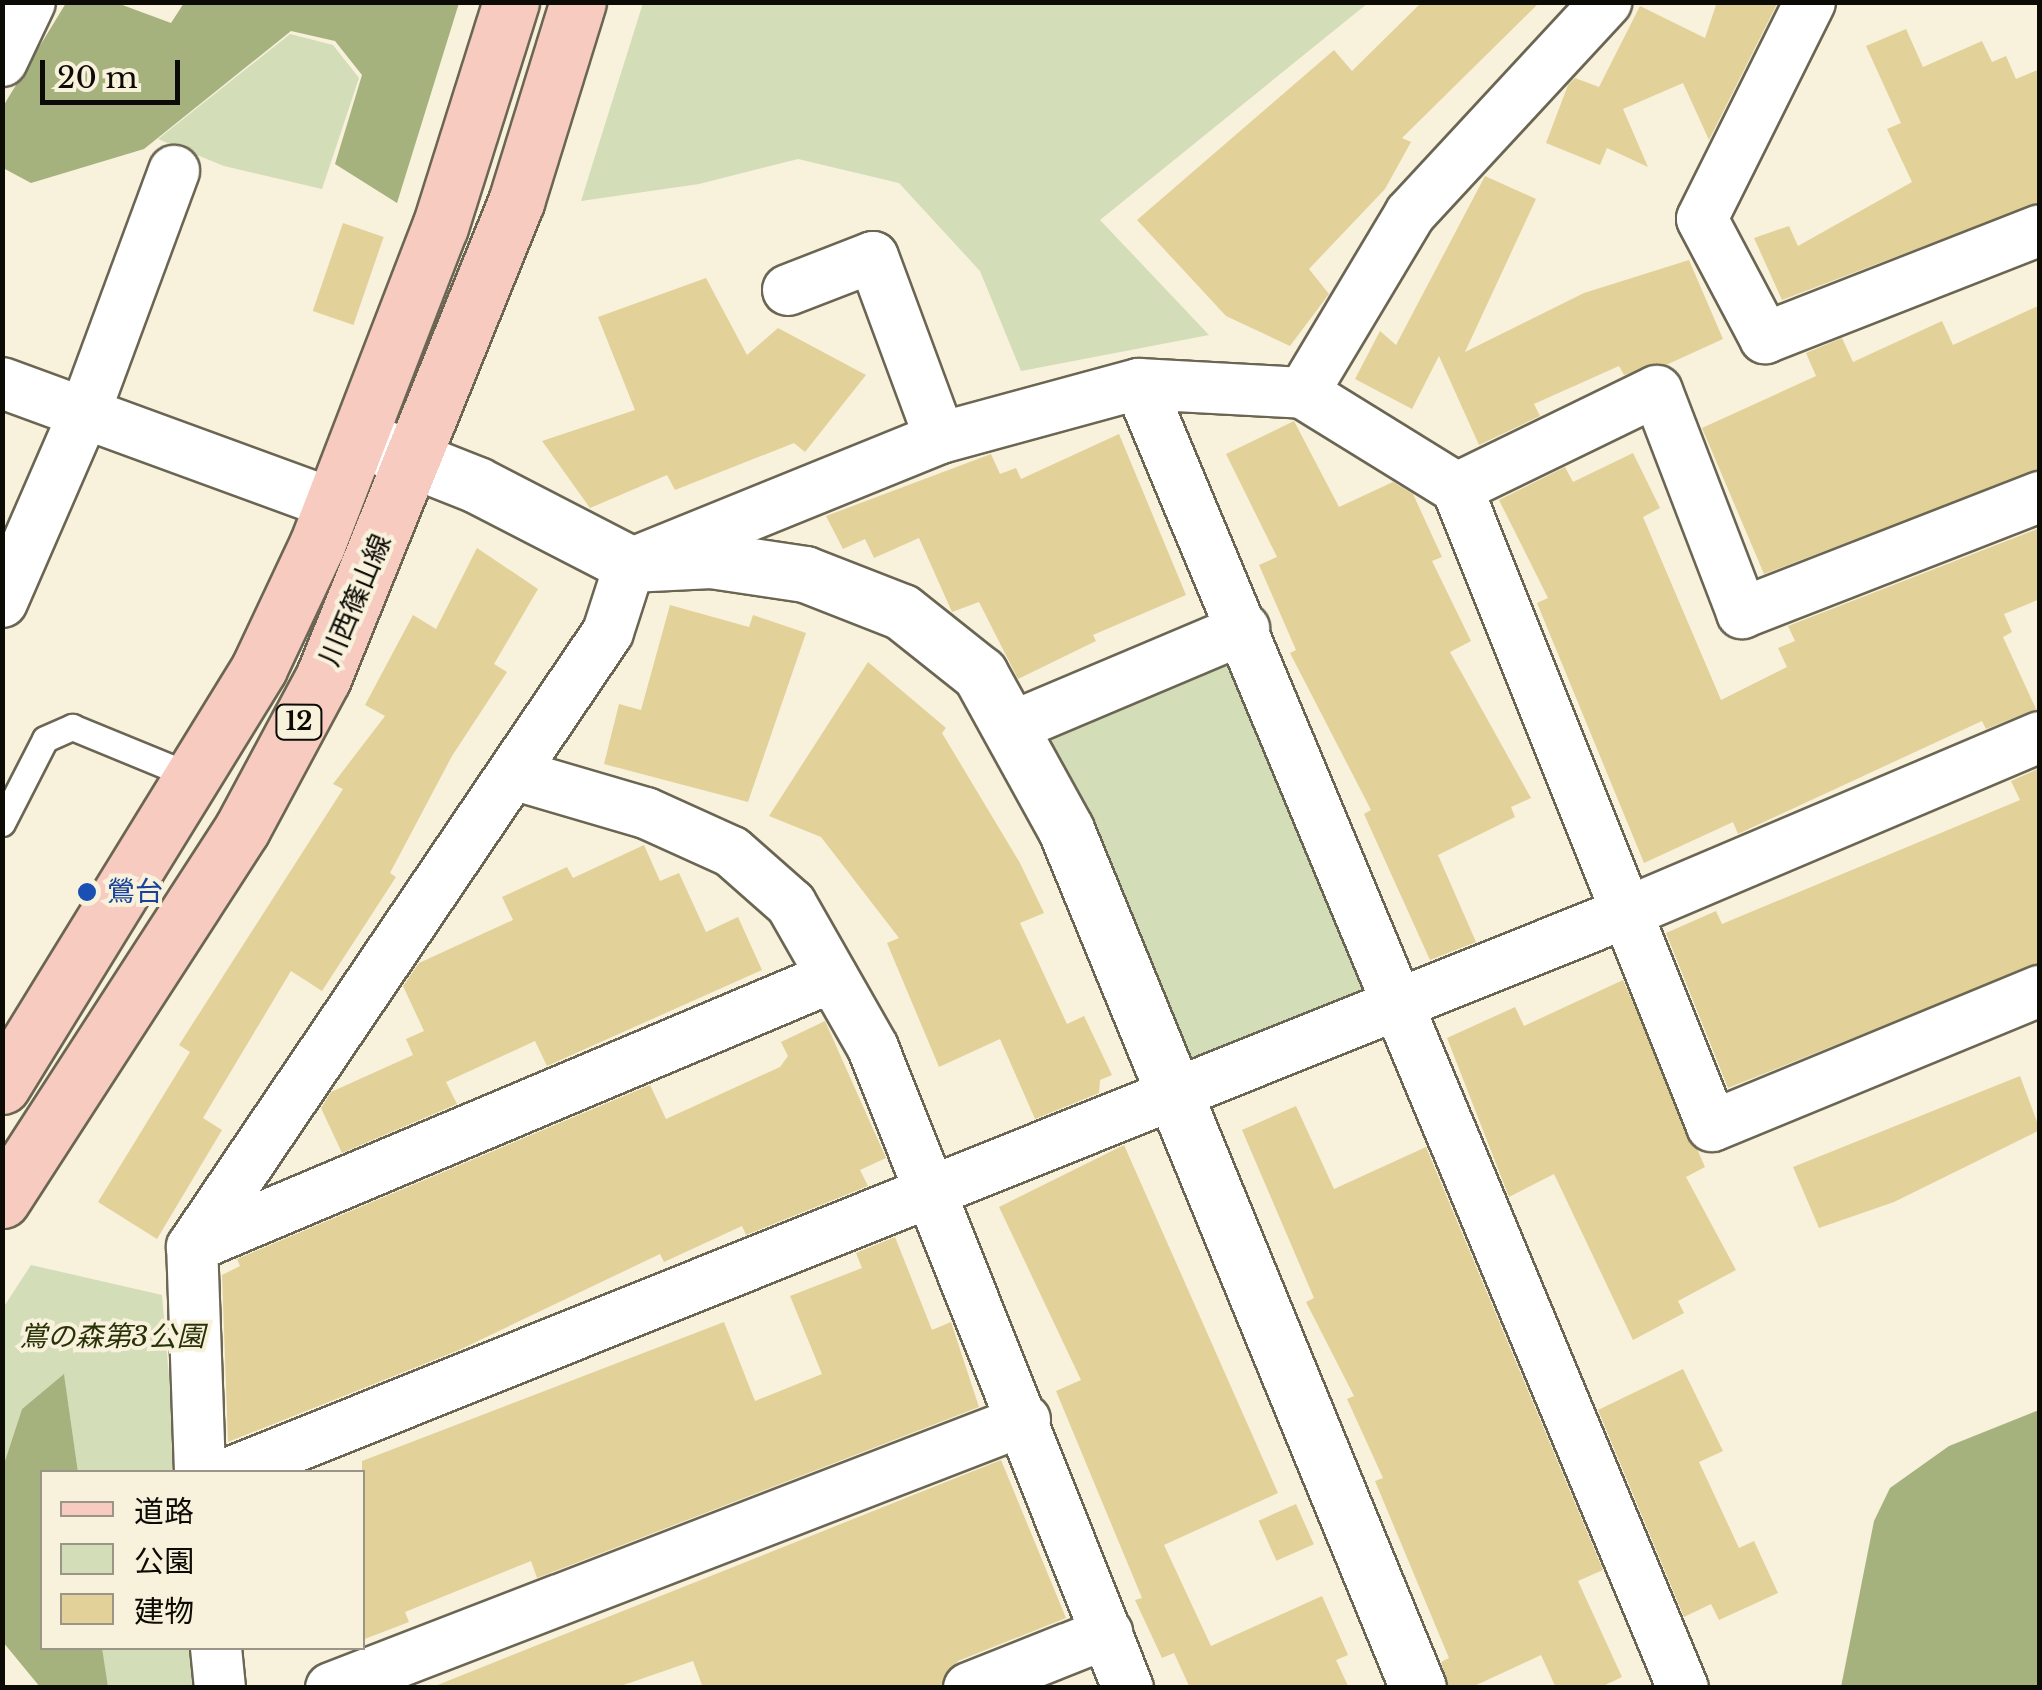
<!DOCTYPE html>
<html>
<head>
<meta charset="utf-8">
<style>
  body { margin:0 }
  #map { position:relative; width:2042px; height:1690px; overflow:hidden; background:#f8f1dc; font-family:"Libre Baskerville","Noto Sans JP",serif }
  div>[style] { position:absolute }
  .green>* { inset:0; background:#d3ddb8; transform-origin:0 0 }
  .forest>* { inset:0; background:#a5b27d }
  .building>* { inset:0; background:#e2d29a; transform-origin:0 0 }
  .roads { filter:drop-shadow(2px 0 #6b6653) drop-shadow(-2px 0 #6b6653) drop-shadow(0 2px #6b6653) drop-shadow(0 -2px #6b6653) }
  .service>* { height:25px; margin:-12.5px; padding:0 12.5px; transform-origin:12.5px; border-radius:12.5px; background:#fff }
  .minor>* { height:50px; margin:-25px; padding:0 25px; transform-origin:25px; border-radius:25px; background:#fff }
  .tertiary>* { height:55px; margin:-27.5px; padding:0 27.5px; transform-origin:27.5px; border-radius:27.5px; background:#fff }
  .primary>* { height:55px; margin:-27.5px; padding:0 27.5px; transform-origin:27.5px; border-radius:27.5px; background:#f7cbc0 }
  .dots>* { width:28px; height:28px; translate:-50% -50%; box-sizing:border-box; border:5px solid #f8f1dc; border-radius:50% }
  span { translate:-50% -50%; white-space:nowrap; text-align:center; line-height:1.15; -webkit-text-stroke:8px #f8f1dc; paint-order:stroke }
  .shield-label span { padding:2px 8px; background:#f8f1dc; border:2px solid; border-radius:8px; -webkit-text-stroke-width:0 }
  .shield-label { font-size:25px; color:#0d0b05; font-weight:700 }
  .street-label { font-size:28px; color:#0d0b05 }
  .transit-label { font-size:28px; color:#164399 }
  .left { translate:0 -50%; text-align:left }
  .park-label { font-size:28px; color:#293106; font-style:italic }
  .frame { position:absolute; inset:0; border:5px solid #0d0b05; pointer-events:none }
  .legend { position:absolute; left:40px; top:1470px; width:325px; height:180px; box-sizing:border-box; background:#f8f1dc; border:2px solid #9a9586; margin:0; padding:12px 18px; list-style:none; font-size:30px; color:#0d0b05 }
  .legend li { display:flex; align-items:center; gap:20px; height:50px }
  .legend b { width:50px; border:2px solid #9a9586 }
  .scale { position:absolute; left:40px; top:60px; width:140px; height:45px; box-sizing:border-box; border:5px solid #0d0b05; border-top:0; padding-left:12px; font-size:30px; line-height:35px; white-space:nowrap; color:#0d0b05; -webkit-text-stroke:8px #f8f1dc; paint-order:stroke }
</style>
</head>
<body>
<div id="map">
  <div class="green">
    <div style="clip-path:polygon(643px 3px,643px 2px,1368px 3px,1100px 220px,1209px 335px,1021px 371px,980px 271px,899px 183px,798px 159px,699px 184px,581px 201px)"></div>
    <div style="clip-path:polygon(290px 34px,333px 45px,359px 78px,322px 189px,224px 166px,158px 139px)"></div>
    <div style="left:1244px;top:629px;width:405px;height:250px;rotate:67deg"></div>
    <div style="clip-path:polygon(31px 1265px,162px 1295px,177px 1472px,78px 1472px,64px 1375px,22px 1409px,3px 1467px,3px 1308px)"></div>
    <div style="left:102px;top:1648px;width:90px;height:39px"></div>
  </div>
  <div class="forest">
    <div style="clip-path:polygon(66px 3px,117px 3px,171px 23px,184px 3px,459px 3px,397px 203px,335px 164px,362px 75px,335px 41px,291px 31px,144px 149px,31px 183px,3px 168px,2px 108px)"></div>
    <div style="clip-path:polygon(64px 1374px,78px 1472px,42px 1472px,42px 1648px,102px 1648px,108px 1687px,40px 1687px,3px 1642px,3px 1467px,22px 1409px)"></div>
    <div style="clip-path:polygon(2039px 1410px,2039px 1687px,1841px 1687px,1874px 1521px,1890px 1488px,1949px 1446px)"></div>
  </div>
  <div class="building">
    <div style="clip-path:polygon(1422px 2px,1540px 2px,1402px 138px,1411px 142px,1385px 189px,1309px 269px,1329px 294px,1290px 346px,1226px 316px,1137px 220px,1334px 50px,1352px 71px)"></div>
    <div style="clip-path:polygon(1717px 2px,1778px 2px,1709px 140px,1683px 83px,1623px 109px,1648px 167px,1607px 148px,1600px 165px,1546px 143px,1568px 85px,1575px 78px,1599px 87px,1640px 6px,1705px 38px)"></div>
    <div style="clip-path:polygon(1906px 29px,1923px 67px,1982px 41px,1992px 62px,2006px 56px,2016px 79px,2040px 69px,2040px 202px,1782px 300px,1754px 238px,1789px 226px,1798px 246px,1912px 182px,1887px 129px,1901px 123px,1866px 46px)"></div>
    <div style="clip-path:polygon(1485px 176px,1536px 199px,1465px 352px,1584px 293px,1689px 260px,1723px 339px,1666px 365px,1624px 375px,1619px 366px,1534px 404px,1540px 416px,1479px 445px,1439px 356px,1412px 409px,1355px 379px,1380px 331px,1396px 345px)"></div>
    <div style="left:343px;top:223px;width:43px;height:93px;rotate:19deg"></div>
    <div style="clip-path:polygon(706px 278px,747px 355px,778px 328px,866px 375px,805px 452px,794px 443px,675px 490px,667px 475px,590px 508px,542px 441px,635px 410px,598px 317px)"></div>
    <div style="clip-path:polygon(2040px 305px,2040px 469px,1764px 574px,1702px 428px,1816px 376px,1806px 353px,1842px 338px,1853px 362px,1942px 321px,1953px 345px)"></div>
    <div style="clip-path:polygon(1294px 421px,1339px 507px,1393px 482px,1413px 494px,1442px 557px,1432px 561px,1471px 641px,1450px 652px,1531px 798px,1511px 807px,1515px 817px,1438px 855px,1476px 942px,1430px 960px,1364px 814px,1371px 810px,1290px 653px,1296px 650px,1259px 565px,1277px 557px,1226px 454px)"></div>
    <div style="clip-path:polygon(1119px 434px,1186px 595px,1093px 635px,1096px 641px,1018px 679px,979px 602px,952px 612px,919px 538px,874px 558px,865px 539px,843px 549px,826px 516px,991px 454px,1000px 474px,1016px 468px,1021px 479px)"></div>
    <div style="clip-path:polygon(1633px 453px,1660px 508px,1643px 517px,1721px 700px,1787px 667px,1778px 648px,1795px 641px,1788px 626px,2040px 528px,2040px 599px,2004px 614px,2012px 632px,2003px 637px,2036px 709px,1986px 729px,1982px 721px,1738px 834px,1733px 822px,1644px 863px,1537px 603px,1548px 598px,1499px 500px,1565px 467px,1573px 482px)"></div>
    <div style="clip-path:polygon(477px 548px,538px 589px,494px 664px,507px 672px,452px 756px,390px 873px,396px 877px,322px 991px,291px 971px,203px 1118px,222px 1130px,157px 1239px,98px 1202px,190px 1052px,179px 1045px,343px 789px,333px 784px,385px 716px,365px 705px,413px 615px,436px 629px)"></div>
    <div style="clip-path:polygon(670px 605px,749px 627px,753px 615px,806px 633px,748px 802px,604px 764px,619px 704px,641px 710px)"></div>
    <div style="clip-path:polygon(868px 662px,946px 728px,942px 733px,1020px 863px,1044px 913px,1020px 923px,1067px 1024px,1084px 1016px,1112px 1075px,1100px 1080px,1099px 1093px,1035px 1119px,1000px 1039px,939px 1067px,887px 943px,899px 938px,821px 837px,769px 816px)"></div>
    <div style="clip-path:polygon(2040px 768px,2040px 963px,1728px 1088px,1666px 933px,1716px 911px,1722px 924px,2020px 800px,2011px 781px)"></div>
    <div style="clip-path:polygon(644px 845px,660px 881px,679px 873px,706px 932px,738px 917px,762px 970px,547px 1066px,535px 1041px,446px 1082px,457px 1104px,342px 1153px,321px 1108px,331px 1092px,413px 1055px,406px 1039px,424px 1031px,403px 986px,419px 963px,513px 920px,502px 897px,567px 867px,573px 878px)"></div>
    <div style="clip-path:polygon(1623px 980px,1705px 1167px,1686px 1177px,1736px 1270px,1678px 1301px,1684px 1313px,1633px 1340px,1554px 1174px,1509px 1197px,1447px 1038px,1515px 1007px,1524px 1026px)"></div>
    <div style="clip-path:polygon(825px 1021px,886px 1158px,860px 1170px,868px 1186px,746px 1235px,742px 1226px,664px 1262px,660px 1254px,459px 1350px,228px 1442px,222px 1275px,240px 1266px,237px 1259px,650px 1085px,666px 1119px,780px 1067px,788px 1056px,781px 1042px)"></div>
    <div style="clip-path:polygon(2020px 1076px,2040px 1130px,1894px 1202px,1819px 1228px,1793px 1167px)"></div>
    <div style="clip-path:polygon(1296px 1106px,1334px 1189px,1426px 1147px,1603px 1570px,1578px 1581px,1622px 1677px,1599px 1688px,1556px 1688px,1541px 1655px,1470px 1688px,1448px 1688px,1441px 1662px,1449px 1658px,1375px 1481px,1383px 1478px,1347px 1399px,1354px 1396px,1306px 1302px,1314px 1298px,1242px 1130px)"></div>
    <div style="clip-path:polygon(1124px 1145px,1278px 1493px,1164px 1545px,1211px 1646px,1322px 1596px,1348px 1655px,1336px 1660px,1349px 1688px,1190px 1688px,1174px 1653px,1162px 1658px,1135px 1600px,1142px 1598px,1056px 1391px,1081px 1380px,999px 1207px)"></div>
    <div style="clip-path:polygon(895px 1237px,932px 1330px,951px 1322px,979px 1407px,537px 1578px,531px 1561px,405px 1612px,409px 1622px,362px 1640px,362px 1461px,724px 1322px,755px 1401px,822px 1374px,790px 1296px,862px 1268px,856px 1253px)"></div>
    <div style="clip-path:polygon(1683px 1369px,1723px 1451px,1699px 1462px,1739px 1548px,1754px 1541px,1778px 1593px,1719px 1620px,1711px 1604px,1684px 1617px,1598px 1410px)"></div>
    <div style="clip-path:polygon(1001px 1460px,1066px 1618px,958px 1661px,941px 1688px,703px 1688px,693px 1661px,615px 1688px,430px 1688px)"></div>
    <div style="left:1296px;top:1504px;width:44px;height:41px;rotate:66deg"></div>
  </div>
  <div class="roads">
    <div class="service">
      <div style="left:2px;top:823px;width:94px;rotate:-62.9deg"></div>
      <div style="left:45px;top:739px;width:30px;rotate:-24deg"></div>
      <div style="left:72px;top:727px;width:132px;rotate:22.3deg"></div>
    </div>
    <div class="minor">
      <div style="left:1810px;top:2px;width:242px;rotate:116.5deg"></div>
      <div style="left:1702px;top:219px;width:135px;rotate:62.1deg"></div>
      <div style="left:1765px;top:338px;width:295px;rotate:-21.4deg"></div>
      <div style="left:2px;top:61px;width:65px;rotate:-64.6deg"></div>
      <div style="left:788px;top:290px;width:91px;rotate:-21.2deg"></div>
      <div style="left:873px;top:257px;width:193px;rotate:69.7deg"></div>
      <div style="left:2px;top:383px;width:355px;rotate:20.1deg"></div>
      <div style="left:1139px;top:384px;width:1413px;rotate:67.36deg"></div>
      <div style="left:1303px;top:393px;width:209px;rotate:-59.1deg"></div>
      <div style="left:1410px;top:214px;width:289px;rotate:-47.2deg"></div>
      <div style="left:1457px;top:488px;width:222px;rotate:-25.9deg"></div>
      <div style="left:1657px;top:391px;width:238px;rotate:69deg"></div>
      <div style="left:1742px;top:613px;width:320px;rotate:-21.3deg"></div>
      <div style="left:2px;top:602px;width:210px;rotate:-66.5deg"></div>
      <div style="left:86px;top:409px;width:254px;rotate:-69.7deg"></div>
      <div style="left:1014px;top:726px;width:250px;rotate:-22.9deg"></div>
      <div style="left:516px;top:775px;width:135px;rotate:16.3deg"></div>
      <div style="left:646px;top:813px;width:94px;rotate:24.4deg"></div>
      <div style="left:732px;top:852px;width:79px;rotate:41.4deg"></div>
      <div style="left:791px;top:904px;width:166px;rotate:60.3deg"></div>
      <div style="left:873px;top:1048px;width:689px;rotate:68.28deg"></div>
      <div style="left:192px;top:1247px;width:695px;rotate:-22.87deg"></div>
      <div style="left:200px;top:1472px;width:225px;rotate:-92deg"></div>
      <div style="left:192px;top:1247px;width:742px;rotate:-55.92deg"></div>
      <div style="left:608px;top:632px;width:71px;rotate:-72.1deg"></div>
      <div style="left:630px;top:564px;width:335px;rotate:-22.1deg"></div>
      <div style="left:940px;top:438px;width:206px;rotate:-15.2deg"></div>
      <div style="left:1139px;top:384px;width:164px;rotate:3.1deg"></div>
      <div style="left:1303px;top:393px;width:181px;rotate:31.7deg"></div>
      <div style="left:1457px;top:488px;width:687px;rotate:68.21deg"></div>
      <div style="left:1712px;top:1126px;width:355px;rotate:-22.4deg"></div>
      <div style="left:232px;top:1472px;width:1499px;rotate:-21.86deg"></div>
      <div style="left:1623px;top:914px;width:453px;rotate:-23deg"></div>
      <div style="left:216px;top:1648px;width:40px;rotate:84.3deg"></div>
      <div style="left:331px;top:1688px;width:744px;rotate:-21.11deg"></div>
      <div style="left:969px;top:1688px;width:149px;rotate:-21.7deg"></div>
    </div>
    <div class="tertiary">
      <div style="left:366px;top:441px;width:119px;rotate:21.6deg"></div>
      <div style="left:477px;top:485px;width:172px;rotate:27.3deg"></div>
      <div style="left:630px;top:564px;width:81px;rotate:-2.8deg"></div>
      <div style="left:711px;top:560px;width:95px;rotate:8.5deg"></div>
      <div style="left:805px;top:574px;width:104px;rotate:21.4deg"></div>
      <div style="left:902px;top:612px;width:100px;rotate:38.5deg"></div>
      <div style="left:980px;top:674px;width:178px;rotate:61.1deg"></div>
      <div style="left:1066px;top:830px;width:927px;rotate:67.69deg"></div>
    </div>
    <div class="primary">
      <div style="left:2px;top:1086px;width:491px;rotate:-58.4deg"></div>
      <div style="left:259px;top:668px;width:136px;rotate:-64.8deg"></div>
      <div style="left:317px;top:545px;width:341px;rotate:-68.9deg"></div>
      <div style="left:440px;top:227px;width:236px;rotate:-72.5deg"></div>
      <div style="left:2px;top:1200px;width:442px;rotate:-57.1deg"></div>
      <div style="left:242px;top:829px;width:171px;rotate:-61.8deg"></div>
      <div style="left:323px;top:678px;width:514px;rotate:-67.93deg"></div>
      <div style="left:516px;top:202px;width:209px;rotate:-72.8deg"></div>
    </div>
  </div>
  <div class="dots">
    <div style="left:87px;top:892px;background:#1a4fb4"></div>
  </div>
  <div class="shield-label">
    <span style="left:299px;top:722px">12</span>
  </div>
  <div class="street-label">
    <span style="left:356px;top:600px;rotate:-67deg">川西篠山線</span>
  </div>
  <div class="transit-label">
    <span class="left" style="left:107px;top:892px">鶯台</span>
  </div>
  <div class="park-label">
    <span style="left:112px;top:1337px">鴬の森第3公園</span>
  </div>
  <div class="frame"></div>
  <ul class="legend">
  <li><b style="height:12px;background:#f7cbc0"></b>道路</li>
  <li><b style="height:28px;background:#d3ddb8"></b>公園</li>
  <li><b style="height:28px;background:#e2d29a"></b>建物</li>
  </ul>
  <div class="scale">20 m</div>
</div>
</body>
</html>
